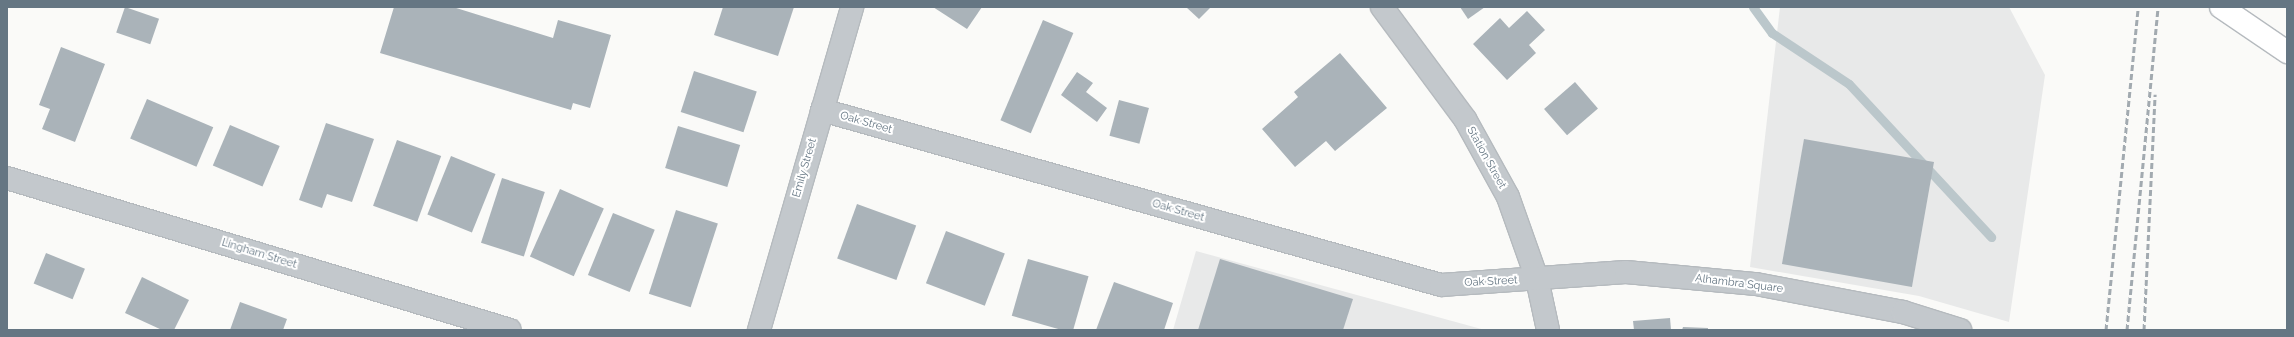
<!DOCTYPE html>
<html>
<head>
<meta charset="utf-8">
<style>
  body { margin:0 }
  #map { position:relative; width:2294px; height:337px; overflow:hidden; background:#fafaf8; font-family:Raleway,sans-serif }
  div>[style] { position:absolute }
  .built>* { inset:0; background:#e8e9e9 }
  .stream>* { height:9px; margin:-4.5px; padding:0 4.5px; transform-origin:4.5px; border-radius:4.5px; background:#bbc7cb }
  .building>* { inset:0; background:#aab3b9; transform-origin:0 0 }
  .roads { filter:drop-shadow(1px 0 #b5babe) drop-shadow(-1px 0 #b5babe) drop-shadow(0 1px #b5babe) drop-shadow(0 -1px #b5babe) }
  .minor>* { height:22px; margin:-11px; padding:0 11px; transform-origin:11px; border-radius:11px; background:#c3c8cc }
  .major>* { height:22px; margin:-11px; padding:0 11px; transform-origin:11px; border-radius:11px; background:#fff }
  .rail>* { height:3px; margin-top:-1.5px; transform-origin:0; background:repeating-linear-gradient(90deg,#a2aab0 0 6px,transparent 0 9px) }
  span { translate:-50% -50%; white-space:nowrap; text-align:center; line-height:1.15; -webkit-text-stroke:4px #fff; paint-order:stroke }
  .street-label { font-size:11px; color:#657683 }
  .frame { position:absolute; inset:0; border:8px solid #657683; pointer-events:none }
</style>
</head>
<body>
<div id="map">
  <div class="built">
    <div style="clip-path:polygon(1780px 7px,2009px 7px,2045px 75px,2009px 322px,1919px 296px,1750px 267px)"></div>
    <div style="clip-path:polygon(1196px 251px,1485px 330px,1173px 330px)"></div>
  </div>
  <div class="stream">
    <div style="left:1753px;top:7px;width:32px;rotate:54deg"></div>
    <div style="left:1772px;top:33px;width:92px;rotate:33.5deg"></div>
    <div style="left:1849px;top:84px;width:209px;rotate:47.1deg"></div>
  </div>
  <div class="building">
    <div style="left:125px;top:7px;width:36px;height:27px;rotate:19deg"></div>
    <div style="clip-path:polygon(394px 7px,453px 7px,553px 38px,558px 20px,611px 35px,590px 108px,573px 103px,571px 110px,380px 53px)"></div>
    <div style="clip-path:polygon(723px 7px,794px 7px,778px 56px,714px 35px)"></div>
    <div style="clip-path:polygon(933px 7px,982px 7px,967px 29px)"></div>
    <div style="clip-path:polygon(1186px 7px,1211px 7px,1199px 19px)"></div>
    <div style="clip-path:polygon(1460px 7px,1485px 7px,1468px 19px)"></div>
    <div style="clip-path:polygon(1527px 11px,1545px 30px,1529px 45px,1536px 53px,1507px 80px,1473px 44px,1500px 18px,1509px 28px)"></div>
    <div style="left:1043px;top:20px;width:33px;height:109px;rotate:23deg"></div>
    <div style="clip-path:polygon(61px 47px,105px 64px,75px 142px,42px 129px,50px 109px,39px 105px)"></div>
    <div style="clip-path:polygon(1340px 53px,1387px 108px,1335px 151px,1326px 141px,1295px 167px,1262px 129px,1298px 97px,1294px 92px)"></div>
    <div style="left:694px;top:71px;width:66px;height:43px;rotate:18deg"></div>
    <div style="clip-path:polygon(1077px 72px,1093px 83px,1086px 92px,1107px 108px,1097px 122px,1061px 95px)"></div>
    <div style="left:1575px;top:82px;width:35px;height:41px;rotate:49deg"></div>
    <div style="left:147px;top:99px;width:72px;height:43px;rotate:23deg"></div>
    <div style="left:1119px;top:100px;width:31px;height:37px;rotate:15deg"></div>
    <div style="clip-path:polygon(326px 123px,374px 139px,352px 202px,327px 194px,322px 208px,299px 200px)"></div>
    <div style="left:230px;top:125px;width:54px;height:44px;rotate:23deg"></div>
    <div style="left:678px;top:126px;width:65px;height:44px;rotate:17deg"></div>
    <div style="left:1804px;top:139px;width:132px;height:127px;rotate:10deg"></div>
    <div style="left:397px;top:140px;width:47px;height:70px;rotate:20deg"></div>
    <div style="left:451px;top:156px;width:48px;height:63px;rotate:22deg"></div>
    <div style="left:502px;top:178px;width:45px;height:68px;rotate:18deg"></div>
    <div style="left:560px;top:189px;width:48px;height:74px;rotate:24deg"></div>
    <div style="left:857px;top:204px;width:63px;height:58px;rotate:20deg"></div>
    <div style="left:676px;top:210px;width:44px;height:88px;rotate:18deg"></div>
    <div style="left:613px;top:213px;width:45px;height:67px;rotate:22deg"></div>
    <div style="left:946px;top:231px;width:63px;height:56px;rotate:21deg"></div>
    <div style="left:46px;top:253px;width:42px;height:33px;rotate:22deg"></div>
    <div style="left:1028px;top:259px;width:63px;height:59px;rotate:16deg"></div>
    <div style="clip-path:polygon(1220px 259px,1353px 299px,1343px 330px,1198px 330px)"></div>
    <div style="clip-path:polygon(142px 277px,189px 300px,174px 330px,162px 330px,125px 313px)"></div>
    <div style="clip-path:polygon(1114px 282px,1173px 303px,1164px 330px,1096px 330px)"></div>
    <div style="clip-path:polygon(240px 302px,287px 319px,283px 330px,230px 330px)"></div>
    <div style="clip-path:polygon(1670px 318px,1671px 330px,1634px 330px,1633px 321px)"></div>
    <div style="clip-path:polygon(1683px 327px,1708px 328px,1708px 330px,1682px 330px)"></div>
  </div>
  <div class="roads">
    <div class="minor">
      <div style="left:1382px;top:7px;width:139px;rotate:53.5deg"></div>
      <div style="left:1465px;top:119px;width:89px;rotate:61.1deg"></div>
      <div style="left:1508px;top:197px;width:87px;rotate:70.5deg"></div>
      <div style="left:1537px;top:279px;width:52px;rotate:77.8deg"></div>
      <div style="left:822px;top:110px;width:643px;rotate:15.79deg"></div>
      <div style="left:1441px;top:285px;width:185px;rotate:-4deg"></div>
      <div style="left:1626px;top:272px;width:131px;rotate:5.3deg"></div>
      <div style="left:1756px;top:284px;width:150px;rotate:10.8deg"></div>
      <div style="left:1903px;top:312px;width:60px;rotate:17.5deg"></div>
      <div style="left:7px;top:178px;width:525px;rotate:16.81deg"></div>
      <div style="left:759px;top:330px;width:336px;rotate:-73.9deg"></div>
    </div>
    <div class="major">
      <div style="left:2221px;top:7px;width:80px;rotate:34.3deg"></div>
    </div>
  </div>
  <div class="rail">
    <div style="left:2106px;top:330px;width:325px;rotate:-84.3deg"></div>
    <div style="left:2127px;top:330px;width:324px;rotate:-84.5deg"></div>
    <div style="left:2144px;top:330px;width:236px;rotate:-87.3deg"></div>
  </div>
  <div class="street-label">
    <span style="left:866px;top:123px;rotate:16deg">Oak Street</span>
    <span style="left:1486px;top:158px;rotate:61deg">Station Street</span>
    <span style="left:805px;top:168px;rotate:-74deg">Emily Street</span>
    <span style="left:1178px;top:211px;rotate:16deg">Oak Street</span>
    <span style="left:259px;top:254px;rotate:17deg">Lingham Street</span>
    <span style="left:1491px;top:282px;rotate:-3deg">Oak Street</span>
    <span style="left:1739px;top:284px;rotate:7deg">Alhambra Square</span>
  </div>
  <div class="frame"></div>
</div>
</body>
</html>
